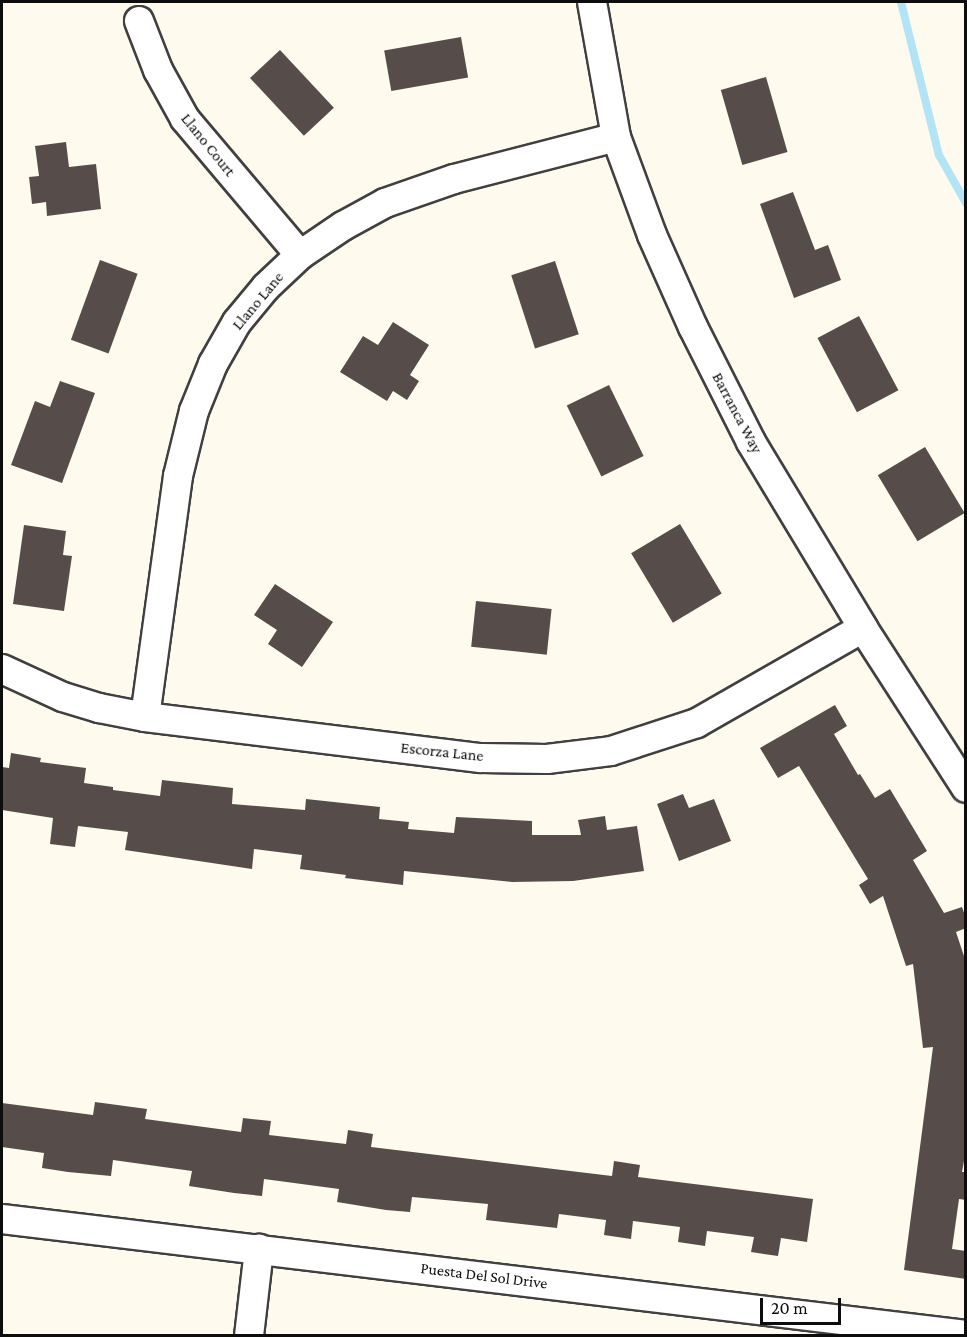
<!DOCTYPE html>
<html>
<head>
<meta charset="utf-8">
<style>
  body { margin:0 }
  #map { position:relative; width:967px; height:1337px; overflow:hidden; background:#fffaee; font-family:"Crimson Pro",serif }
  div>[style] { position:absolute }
  .stream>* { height:8px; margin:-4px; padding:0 4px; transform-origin:4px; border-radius:4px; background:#b3e4f6 }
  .building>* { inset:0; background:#564d4a; transform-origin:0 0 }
  .roads { filter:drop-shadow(2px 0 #404040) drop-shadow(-2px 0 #404040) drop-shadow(0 2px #404040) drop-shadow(0 -2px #404040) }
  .minor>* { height:28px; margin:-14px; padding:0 14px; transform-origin:14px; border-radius:14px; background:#fff }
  span { translate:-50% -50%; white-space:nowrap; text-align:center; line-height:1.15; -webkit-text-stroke:6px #fff; paint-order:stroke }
  .street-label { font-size:16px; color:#0d0d0d }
  .frame { position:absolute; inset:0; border:3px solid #0d0d0d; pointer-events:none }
  .scale { position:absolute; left:760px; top:1298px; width:81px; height:27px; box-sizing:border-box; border:3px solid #0d0d0d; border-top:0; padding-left:8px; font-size:18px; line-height:21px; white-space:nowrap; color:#0d0d0d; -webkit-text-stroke:4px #fff; paint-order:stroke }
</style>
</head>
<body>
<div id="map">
  <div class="stream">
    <div style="left:901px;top:2px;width:158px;rotate:76.1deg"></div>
    <div style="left:939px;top:155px;width:55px;rotate:60.6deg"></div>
  </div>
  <div class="building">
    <div style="left:461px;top:37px;width:41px;height:78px;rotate:80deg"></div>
    <div style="left:280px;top:50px;width:79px;height:41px;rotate:47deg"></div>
    <div style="left:766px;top:77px;width:78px;height:47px;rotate:74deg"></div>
    <div style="clip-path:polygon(66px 142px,69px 167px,96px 164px,101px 209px,47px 216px,46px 202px,32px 204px,29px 177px,39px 176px,35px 146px)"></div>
    <div style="clip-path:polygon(793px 192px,815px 250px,828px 245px,841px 280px,794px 298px,760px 204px)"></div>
    <div style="left:100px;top:260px;width:40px;height:85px;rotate:20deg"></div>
    <div style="left:555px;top:261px;width:77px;height:46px;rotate:72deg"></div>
    <div style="left:859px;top:316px;width:84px;height:47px;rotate:62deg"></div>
    <div style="clip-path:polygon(393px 322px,429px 345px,410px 375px,419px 381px,407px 400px,393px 391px,387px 401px,340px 372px,363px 336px,378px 345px)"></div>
    <div style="clip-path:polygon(60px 381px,95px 393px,62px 483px,11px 465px,35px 401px,50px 407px)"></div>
    <div style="left:609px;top:385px;width:79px;height:47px;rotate:64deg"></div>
    <div style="left:925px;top:447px;width:77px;height:55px;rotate:59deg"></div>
    <div style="left:680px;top:524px;width:81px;height:57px;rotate:59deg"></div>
    <div style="clip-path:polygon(24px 525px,66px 531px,63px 555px,72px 556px,64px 611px,13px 604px)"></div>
    <div style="clip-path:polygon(275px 584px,333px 622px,302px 667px,268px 644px,277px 630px,254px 615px)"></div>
    <div style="left:476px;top:601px;width:76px;height:46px;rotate:6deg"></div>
    <div style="clip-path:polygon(835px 705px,847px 726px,834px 734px,858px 775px,860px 774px,875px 798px,890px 789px,927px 851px,913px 860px,944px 913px,962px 907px,966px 918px,966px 928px,956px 932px,966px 962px,966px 1150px,962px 1172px,966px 1172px,966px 1200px,959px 1199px,952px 1249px,966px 1251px,966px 1279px,904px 1270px,933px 1047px,923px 1048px,913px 964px,906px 966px,883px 896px,870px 904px,859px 885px,868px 879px,799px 766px,778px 778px,760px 748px)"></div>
    <div style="clip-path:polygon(11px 753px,41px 758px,40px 762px,86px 768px,84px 783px,113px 787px,113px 790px,160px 796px,162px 780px,233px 788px,232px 804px,305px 810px,306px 799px,380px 807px,379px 819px,409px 822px,408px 829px,454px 833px,456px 817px,532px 821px,532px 835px,581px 835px,578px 820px,605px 816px,607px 830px,637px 826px,644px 871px,573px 881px,512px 882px,404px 871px,403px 885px,345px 878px,346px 875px,300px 869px,302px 855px,254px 849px,252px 869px,125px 850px,128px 832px,78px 826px,75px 847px,50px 844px,53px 818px,2px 810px,2px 767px,9px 768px)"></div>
    <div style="clip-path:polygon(683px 794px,689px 808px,714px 799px,731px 841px,679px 861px,657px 804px)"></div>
    <div style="clip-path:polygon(95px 1102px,147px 1109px,145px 1119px,241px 1132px,243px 1118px,271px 1121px,269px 1135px,346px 1144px,348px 1130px,373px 1134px,371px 1147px,612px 1176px,614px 1161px,640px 1165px,638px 1177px,813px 1199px,807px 1242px,781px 1238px,778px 1256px,751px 1252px,754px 1237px,707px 1231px,705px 1246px,678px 1242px,680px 1227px,633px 1221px,631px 1239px,604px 1235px,606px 1220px,559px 1214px,557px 1228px,486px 1220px,488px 1204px,412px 1197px,410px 1212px,386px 1210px,337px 1202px,339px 1189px,264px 1179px,262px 1196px,234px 1193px,189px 1186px,192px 1171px,113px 1160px,111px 1176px,68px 1172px,42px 1168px,44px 1153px,2px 1147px,2px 1103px,93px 1115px)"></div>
  </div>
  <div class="roads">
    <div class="minor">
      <div style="left:592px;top:2px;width:137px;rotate:79.9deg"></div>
      <div style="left:616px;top:137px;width:104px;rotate:69.8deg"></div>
      <div style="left:652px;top:235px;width:101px;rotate:66deg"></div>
      <div style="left:693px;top:327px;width:129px;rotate:63.2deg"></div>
      <div style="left:751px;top:442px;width:217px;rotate:58.9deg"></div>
      <div style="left:863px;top:628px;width:190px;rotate:57.2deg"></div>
      <div style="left:139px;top:21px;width:53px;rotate:68.8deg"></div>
      <div style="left:158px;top:70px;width:56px;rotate:61.1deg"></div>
      <div style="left:185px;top:119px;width:178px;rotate:49.8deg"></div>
      <div style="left:2px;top:669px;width:67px;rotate:24.7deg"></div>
      <div style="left:63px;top:697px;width:38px;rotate:17deg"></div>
      <div style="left:99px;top:708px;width:47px;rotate:11.1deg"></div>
      <div style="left:145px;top:717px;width:338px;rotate:7deg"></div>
      <div style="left:481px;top:758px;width:66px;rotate:0.9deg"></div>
      <div style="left:547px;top:759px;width:64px;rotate:-7.1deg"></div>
      <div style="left:611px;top:751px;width:90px;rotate:-18deg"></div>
      <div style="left:697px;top:723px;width:191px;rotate:-29.8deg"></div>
      <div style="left:145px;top:717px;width:243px;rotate:-82.2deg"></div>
      <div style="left:178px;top:476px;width:67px;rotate:-76.2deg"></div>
      <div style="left:194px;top:411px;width:51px;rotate:-68deg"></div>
      <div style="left:213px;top:364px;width:48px;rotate:-60.3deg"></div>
      <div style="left:237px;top:322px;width:45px;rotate:-50.4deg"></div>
      <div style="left:266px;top:287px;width:47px;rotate:-43.3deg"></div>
      <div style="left:300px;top:255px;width:52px;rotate:-34deg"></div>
      <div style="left:343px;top:226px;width:48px;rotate:-28.7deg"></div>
      <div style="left:385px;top:203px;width:73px;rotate:-19.2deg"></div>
      <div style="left:454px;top:179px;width:167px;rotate:-14.5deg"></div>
      <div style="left:2px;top:1219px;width:971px;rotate:6.86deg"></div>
      <div style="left:249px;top:1336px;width:88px;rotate:-83.4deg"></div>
    </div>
  </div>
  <div class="street-label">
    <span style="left:208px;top:145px;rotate:51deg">Llano Court</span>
    <span style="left:258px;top:301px;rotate:-50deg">Llano Lane</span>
    <span style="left:737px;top:413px;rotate:62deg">Barranca Way</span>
    <span style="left:442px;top:752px;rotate:6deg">Escorza Lane</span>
    <span style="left:484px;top:1276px;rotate:7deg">Puesta Del Sol Drive</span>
  </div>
  <div class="frame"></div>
  <div class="scale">20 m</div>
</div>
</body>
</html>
